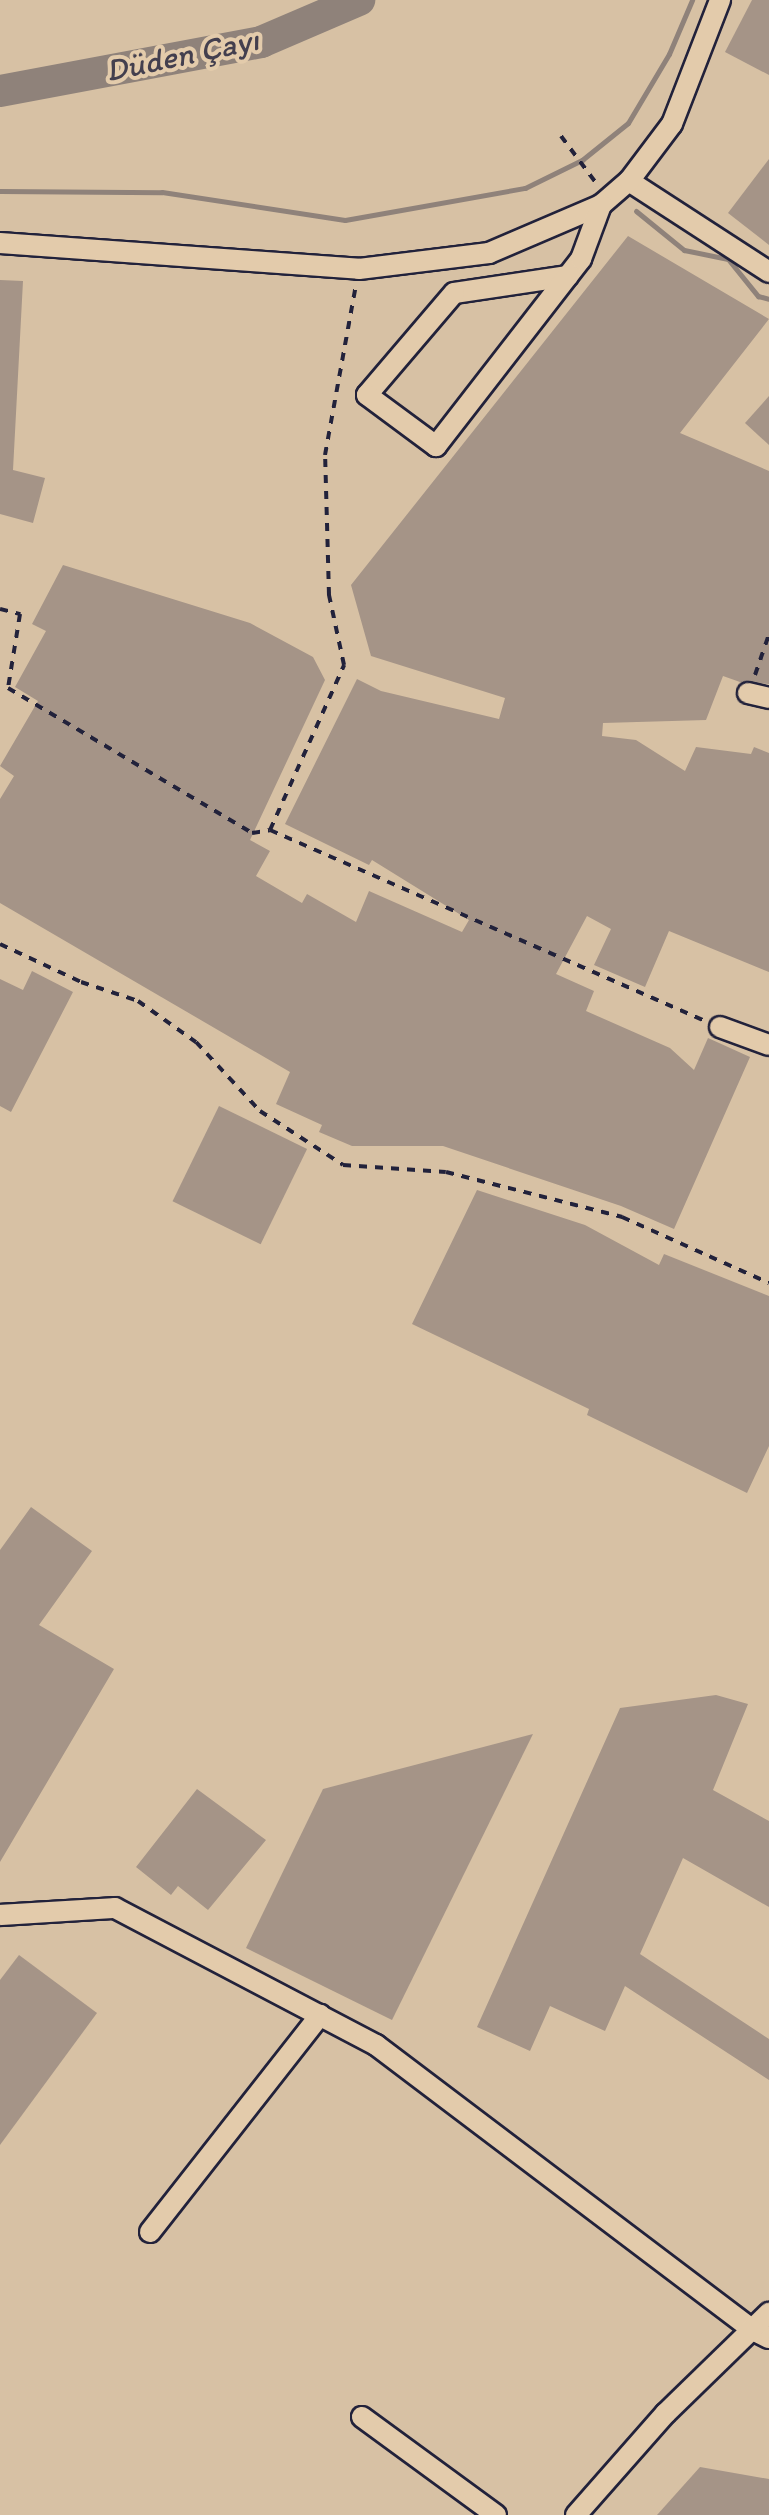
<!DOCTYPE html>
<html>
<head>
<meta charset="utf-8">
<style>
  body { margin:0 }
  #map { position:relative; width:769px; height:2515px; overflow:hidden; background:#d7c1a4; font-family:Itim,sans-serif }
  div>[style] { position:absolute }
  .stream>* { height:5px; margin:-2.5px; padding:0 2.5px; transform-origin:2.5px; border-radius:2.5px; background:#8f827a }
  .river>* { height:32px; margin:-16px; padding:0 16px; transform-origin:16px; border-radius:16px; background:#8f827a }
  .building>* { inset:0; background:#a59487; transform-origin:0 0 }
  .path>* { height:4px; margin-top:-2px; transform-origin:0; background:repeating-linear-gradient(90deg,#22223b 0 8px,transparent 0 16px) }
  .roads { filter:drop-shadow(2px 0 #22223b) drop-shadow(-2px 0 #22223b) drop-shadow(0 2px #22223b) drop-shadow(0 -2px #22223b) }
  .minor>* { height:20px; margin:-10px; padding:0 10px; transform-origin:10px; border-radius:10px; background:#e3cbab }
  span { translate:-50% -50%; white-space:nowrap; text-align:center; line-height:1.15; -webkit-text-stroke:8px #e3cbab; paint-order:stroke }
  .water-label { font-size:32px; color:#433f4e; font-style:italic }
</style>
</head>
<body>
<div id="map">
  <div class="stream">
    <div style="left:0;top:191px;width:162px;rotate:0.4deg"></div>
    <div style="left:162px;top:192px;width:185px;rotate:8.7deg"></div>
    <div style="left:345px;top:220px;width:183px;rotate:-10.1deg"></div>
    <div style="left:525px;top:188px;width:64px;rotate:-26.2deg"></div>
    <div style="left:582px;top:160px;width:59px;rotate:-38.8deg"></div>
    <div style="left:628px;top:123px;width:80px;rotate:-59.3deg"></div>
    <div style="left:669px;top:54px;width:59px;rotate:-66.9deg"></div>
    <div style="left:636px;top:211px;width:62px;rotate:39.1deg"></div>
    <div style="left:684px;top:250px;width:45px;rotate:11.6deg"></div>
    <div style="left:728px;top:259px;width:48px;rotate:51deg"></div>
    <div style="left:758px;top:296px;width:11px;rotate:15deg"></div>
  </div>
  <div class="river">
    <div style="left:0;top:91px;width:266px;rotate:-10.6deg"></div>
    <div style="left:261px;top:42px;width:107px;rotate:-23.2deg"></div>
  </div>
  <div class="building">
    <div style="clip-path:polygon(752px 0,769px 0,769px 75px,725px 52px)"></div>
    <div style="clip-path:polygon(769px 159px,769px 245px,728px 213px)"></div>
    <div style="clip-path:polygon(628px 236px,769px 319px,680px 433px,769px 471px,769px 684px,740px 682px,723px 676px,706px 720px,603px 723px,602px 736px,636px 740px,685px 771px,696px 747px,751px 754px,754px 747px,769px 753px,769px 972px,669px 931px,645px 987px,594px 965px,611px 929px,587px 916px,556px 974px,594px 991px,586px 1011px,670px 1048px,694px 1070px,708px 1038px,750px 1057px,674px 1229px,621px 1206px,443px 1146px,352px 1146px,319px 1132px,322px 1125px,276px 1104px,290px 1072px,0 903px,0 799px,14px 776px,0 766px,38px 701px,15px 687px,46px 631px,32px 624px,63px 565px,250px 623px,313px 657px,325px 680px,250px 840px,270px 851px,256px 876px,302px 903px,307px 894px,356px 922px,369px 891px,462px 932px,469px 920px,372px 860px,369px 865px,285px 824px,357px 679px,381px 691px,499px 719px,505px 698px,371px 656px,351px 585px)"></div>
    <div style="clip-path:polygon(0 280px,23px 281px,13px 470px,45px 478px,33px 523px,0 514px)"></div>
    <div style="clip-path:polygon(769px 396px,769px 445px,745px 423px)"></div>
    <div style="clip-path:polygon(32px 971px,73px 992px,11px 1112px,0 1106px,0 979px,23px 990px)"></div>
    <div style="left:219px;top:1106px;width:98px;height:106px;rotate:26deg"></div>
    <div style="clip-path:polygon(477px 1190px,585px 1225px,659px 1265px,664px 1254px,769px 1296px,769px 1446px,747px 1493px,587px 1415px,589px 1409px,412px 1324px)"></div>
    <div style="clip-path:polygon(31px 1507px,92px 1551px,39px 1625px,114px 1669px,0 1862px,0 1550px)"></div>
    <div style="clip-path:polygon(716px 1695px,748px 1704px,713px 1790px,769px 1821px,769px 1907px,683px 1858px,640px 1954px,769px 2039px,769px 2080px,625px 1986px,605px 2031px,550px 2006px,530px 2051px,477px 2027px,620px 1708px)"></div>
    <div style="clip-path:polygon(533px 1734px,392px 2020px,246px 1948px,323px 1789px)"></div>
    <div style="clip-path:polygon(197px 1789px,266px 1840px,208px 1910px,178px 1886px,171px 1895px,136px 1867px)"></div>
    <div style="clip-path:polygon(19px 1955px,97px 2013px,0 2145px,0 1980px)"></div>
    <div style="clip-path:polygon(700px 2467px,769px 2479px,769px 2515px,657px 2515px)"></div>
  </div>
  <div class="path">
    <div style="left:561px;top:136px;width:59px;rotate:53.3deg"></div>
    <div style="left:0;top:609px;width:21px;rotate:14deg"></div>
    <div style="left:20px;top:614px;width:75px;rotate:99.2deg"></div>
    <div style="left:8px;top:688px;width:284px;rotate:30.7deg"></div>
    <div style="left:252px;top:833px;width:18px;rotate:-9deg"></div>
    <div style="left:270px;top:830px;width:473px;rotate:23.7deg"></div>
    <div style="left:755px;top:675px;width:43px;rotate:-71.1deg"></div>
    <div style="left:270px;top:830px;width:181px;rotate:-65.8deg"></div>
    <div style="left:344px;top:665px;width:72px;rotate:-102.1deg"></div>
    <div style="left:329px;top:595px;width:140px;rotate:-91.6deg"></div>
    <div style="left:325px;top:455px;width:173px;rotate:-79.7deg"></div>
    <div style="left:0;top:944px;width:89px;rotate:25.1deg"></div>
    <div style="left:81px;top:982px;width:60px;rotate:18.4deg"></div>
    <div style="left:138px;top:1001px;width:71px;rotate:35.3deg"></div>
    <div style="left:196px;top:1042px;width:94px;rotate:47.2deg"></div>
    <div style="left:260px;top:1111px;width:99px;rotate:33deg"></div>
    <div style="left:343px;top:1165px;width:103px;rotate:3.9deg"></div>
    <div style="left:446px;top:1172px;width:182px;rotate:14.3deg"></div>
    <div style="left:622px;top:1217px;width:161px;rotate:24.2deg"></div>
  </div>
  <div class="roads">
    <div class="minor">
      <div style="left:629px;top:181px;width:167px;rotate:33deg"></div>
      <div style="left:0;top:243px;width:360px;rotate:4.1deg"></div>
      <div style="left:359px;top:269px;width:131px;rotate:-7deg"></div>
      <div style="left:489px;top:253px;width:122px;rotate:-23.2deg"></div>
      <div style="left:601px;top:205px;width:37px;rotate:-41deg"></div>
      <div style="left:629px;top:181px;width:71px;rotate:-53deg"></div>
      <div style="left:672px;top:124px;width:133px;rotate:-68.8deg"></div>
      <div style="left:568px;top:276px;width:115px;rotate:171.5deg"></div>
      <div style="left:454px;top:293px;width:134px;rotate:130.5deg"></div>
      <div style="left:367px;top:395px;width:86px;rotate:36.5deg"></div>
      <div style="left:436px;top:446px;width:237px;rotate:-52.2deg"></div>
      <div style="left:581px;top:259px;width:58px;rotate:-69.7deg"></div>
      <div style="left:748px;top:693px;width:22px;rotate:13deg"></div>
      <div style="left:720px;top:1027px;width:52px;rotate:20.2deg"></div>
      <div style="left:0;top:1915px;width:115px;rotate:-3.5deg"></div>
      <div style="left:115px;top:1908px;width:295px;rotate:27.7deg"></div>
      <div style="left:376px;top:2045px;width:470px;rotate:37.1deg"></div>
      <div style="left:751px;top:2329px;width:20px;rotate:27deg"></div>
      <div style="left:150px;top:2232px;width:276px;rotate:-51.9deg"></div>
      <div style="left:362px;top:2417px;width:166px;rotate:36.2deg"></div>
      <div style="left:576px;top:2515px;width:136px;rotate:-48.6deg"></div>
      <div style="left:666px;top:2413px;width:144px;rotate:-44.2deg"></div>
    </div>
  </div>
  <div class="water-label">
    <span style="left:182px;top:55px;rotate:-12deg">Düden Çayı</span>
  </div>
</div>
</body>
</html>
